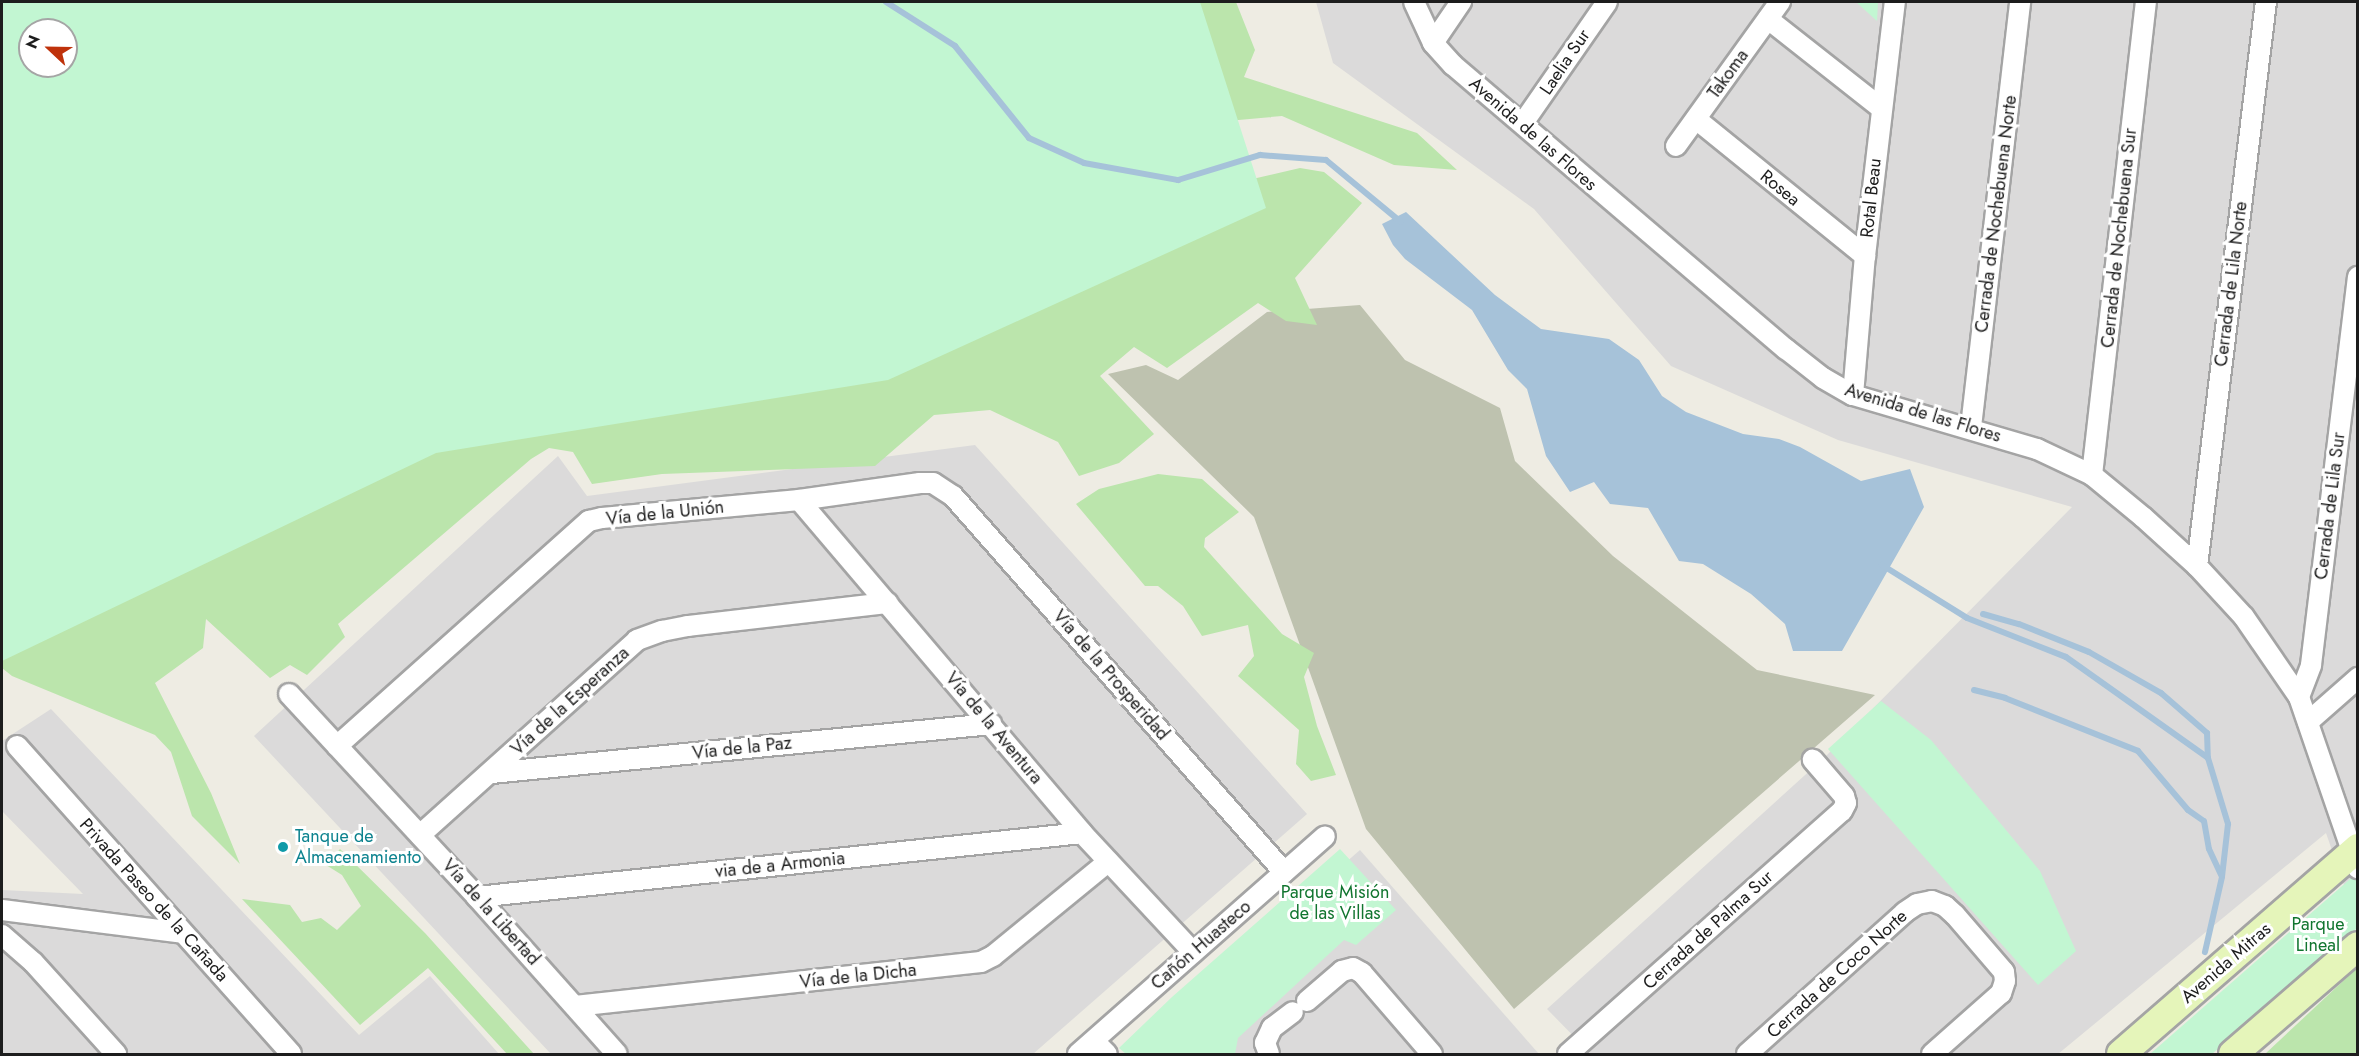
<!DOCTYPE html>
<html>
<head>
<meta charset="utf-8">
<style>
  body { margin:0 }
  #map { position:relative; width:2359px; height:1056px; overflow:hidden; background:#eeece3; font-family:Jost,sans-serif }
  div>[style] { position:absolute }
  .residential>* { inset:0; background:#dbdada }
  .construction>* { inset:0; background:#bec2af }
  .grass>* { inset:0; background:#bbe5ac }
  .park>* { inset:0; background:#c2f6d2 }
  .water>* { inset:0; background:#a6c2d9 }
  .stream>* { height:6px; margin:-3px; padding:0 3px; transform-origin:3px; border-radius:3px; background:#a6c2d9 }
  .roads { filter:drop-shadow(2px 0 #a4a4a4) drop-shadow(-2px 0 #a4a4a4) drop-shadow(0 2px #a4a4a4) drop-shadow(0 -2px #a4a4a4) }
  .street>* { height:20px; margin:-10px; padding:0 10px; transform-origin:10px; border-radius:10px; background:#fff }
  .secondary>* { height:28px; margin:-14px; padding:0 14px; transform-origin:14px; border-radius:14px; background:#e5f5ba }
  .dots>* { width:16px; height:16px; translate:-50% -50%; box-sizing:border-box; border:3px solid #fff; border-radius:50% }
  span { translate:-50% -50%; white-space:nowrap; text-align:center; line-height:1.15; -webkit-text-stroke:6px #fff; paint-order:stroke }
  .street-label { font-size:18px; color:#1d1d1d }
  .culture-label { font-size:18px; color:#0d838f }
  .left { translate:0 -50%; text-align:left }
  .park-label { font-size:18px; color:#11752f }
  .frame { position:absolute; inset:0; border:3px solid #1d1d1d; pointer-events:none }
  .north { position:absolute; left:18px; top:18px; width:60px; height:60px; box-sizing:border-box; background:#fff; border:2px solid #a5a5a5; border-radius:50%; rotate:292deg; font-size:16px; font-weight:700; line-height:24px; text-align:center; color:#1d1d1d }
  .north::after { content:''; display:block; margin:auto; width:21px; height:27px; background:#bf320b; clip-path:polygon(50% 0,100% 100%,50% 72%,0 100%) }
</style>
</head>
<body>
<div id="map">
  <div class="residential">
    <div style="clip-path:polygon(1316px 2px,2357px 2px,2357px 923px,2326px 833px,2058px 1054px,1591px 1054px,1547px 1009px,1826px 756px,2072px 507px,1838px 440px,1671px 366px,1534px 209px,1333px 63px)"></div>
    <div style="clip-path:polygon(975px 445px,1307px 814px,1033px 1054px,551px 1054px,254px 736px,558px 456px,587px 496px)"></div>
    <div style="clip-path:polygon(51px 709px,359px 1035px,430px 976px,499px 1054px,2px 1054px,2px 890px,83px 894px,2px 811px,2px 741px)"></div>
    <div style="clip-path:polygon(1360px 850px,1539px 1054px,1126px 1054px)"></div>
  </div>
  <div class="construction">
    <div style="clip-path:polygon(1360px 305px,1405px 360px,1500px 408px,1515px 461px,1613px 556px,1757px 670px,1875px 695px,1514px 1009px,1366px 829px,1254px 517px,1108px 374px,1146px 365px,1178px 380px,1267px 312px)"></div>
  </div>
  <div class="grass">
    <div style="clip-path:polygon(evenodd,2px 2px,1153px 202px,1300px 168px,1324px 172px,1362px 203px,1295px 278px,1317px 325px,1286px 321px,1258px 303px,1167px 368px,1134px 347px,1100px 376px,1154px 434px,1119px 463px,1079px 476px,1058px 442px,990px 410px,934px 415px,875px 466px,662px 474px,592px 484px,573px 452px,549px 448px,531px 459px,338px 624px,345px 637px,307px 675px,290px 665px,270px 678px,206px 619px,203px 648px,155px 683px,211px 793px,240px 864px,192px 816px,171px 752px,155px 735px,12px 676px,2px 668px,2px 2px,30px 30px,66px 30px,66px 66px,30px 66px,30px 30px)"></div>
    <div style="clip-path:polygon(951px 2px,1236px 2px,1255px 50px,1244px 77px,1417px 133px,1457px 170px,1394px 165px,1282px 116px,1071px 135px)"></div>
    <div style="clip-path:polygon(1158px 474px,1202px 479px,1239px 512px,1205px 538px,1204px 547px,1282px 634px,1314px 653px,1304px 677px,1317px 726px,1336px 775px,1311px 781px,1296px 764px,1299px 730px,1238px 676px,1254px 656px,1248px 625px,1202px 636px,1183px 606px,1158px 586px,1145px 586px,1076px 504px,1099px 489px)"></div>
    <div style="clip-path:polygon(340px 849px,425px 933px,534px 1054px,507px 1054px,428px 968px,360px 1025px,242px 899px,290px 905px,302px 922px,321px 918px,337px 930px,361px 906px,342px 875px,326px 865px)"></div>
    <div style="clip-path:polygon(2357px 968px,2357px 1054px,2265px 1054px)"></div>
  </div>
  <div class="park">
    <div style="clip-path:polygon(evenodd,2px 2px,1200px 2px,1266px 208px,888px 380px,436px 453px,2px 661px,2px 2px,30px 30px,66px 30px,66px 66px,30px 66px,30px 30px)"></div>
    <div style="clip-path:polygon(1856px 2px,1878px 2px,1877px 21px)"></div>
    <div style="clip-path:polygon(1881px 701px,1931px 740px,2040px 871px,2076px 951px,2038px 985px,1828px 749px)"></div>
    <div style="clip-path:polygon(1340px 849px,1396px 910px,1356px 945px,1344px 940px,1238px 1038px,1235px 1054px,1126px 1054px,1119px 1048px,1172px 997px)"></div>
    <div style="clip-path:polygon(2357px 873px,2357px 928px,2212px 1054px,2150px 1054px)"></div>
  </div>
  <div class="water">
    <div style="clip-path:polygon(1406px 212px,1495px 295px,1541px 329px,1609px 339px,1639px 360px,1662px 396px,1686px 412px,1743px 434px,1779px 439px,1800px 447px,1861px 481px,1910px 469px,1924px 507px,1842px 651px,1793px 651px,1785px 624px,1751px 594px,1703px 564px,1679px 561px,1648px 508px,1610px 504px,1594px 482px,1570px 492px,1546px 456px,1527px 389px,1508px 370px,1472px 310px,1405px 259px,1393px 245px,1382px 224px)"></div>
  </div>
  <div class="stream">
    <div style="left:886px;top:2px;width:82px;rotate:32.5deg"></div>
    <div style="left:955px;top:46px;width:118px;rotate:51.2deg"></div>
    <div style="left:1029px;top:138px;width:60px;rotate:24.4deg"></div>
    <div style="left:1084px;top:163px;width:96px;rotate:10.3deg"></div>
    <div style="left:1178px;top:180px;width:86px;rotate:-17deg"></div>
    <div style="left:1260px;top:155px;width:66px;rotate:4.3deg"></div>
    <div style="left:1326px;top:160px;width:97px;rotate:39.6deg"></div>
    <div style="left:1882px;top:565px;width:100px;rotate:31.9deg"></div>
    <div style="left:1967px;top:618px;width:106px;rotate:21.5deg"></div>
    <div style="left:2066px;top:657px;width:174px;rotate:35.4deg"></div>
    <div style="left:2208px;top:758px;width:69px;rotate:73.1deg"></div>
    <div style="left:2228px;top:824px;width:53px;rotate:96.5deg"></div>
    <div style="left:2222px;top:877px;width:77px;rotate:102.8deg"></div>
    <div style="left:1983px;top:614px;width:37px;rotate:16deg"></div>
    <div style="left:2019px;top:624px;width:75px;rotate:21.8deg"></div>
    <div style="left:2089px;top:652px;width:83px;rotate:29.7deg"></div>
    <div style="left:2161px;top:693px;width:61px;rotate:41deg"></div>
    <div style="left:2207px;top:733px;width:25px;rotate:88deg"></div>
    <div style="left:1974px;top:690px;width:32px;rotate:14deg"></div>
    <div style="left:2005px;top:698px;width:143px;rotate:21.7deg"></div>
    <div style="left:2138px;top:751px;width:77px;rotate:49.7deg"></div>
    <div style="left:2188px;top:810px;width:19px;rotate:35deg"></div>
    <div style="left:2204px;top:821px;width:28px;rotate:80deg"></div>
    <div style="left:2209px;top:849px;width:29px;rotate:65deg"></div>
  </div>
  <div class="roads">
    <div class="street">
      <div style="left:1414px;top:2px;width:45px;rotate:65.1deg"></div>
      <div style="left:1433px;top:43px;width:30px;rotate:48deg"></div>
      <div style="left:1453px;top:65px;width:438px;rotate:40.5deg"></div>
      <div style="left:1786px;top:349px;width:47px;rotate:38.1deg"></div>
      <div style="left:1823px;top:378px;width:34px;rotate:30deg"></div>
      <div style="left:1853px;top:395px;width:192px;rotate:16.4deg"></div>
      <div style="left:2037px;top:449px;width:61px;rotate:25.3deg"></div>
      <div style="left:2092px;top:475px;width:66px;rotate:39.5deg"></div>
      <div style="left:2143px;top:517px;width:73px;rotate:42.2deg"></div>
      <div style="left:2197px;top:566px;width:69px;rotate:47.3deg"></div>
      <div style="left:2244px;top:617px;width:97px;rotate:55.5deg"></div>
      <div style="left:2299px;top:697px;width:181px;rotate:71deg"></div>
      <div style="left:1768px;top:19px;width:144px;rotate:38.2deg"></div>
      <div style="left:1433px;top:43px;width:50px;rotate:-55.7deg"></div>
      <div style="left:1696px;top:119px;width:218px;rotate:39deg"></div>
      <div style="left:1523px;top:123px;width:147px;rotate:-55.2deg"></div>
      <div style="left:1676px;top:146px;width:178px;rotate:-54.2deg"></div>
      <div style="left:1853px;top:395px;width:140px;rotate:-85.1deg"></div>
      <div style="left:1865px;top:256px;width:256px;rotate:-83.3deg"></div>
      <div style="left:1971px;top:427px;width:428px;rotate:-83.4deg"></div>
      <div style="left:2092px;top:475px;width:476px;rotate:-83.5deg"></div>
      <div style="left:799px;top:500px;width:437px;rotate:49.6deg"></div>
      <div style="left:1082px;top:833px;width:163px;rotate:47deg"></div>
      <div style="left:2197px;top:566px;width:568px;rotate:-83.03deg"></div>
      <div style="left:289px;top:694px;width:277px;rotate:47.2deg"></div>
      <div style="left:477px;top:897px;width:210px;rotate:48.3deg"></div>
      <div style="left:2299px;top:697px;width:34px;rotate:-69deg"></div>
      <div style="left:2311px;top:665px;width:391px;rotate:-83.1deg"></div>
      <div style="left:2308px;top:722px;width:67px;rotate:-41.3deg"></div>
      <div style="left:17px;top:746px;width:412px;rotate:48.3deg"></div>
      <div style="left:337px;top:746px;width:338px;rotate:-41.8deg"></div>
      <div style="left:589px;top:521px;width:13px;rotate:-13deg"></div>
      <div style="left:602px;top:518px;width:198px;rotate:-5.2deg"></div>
      <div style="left:799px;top:500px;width:122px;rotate:-8deg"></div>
      <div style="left:920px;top:483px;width:13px"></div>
      <div style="left:933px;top:483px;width:24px;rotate:33deg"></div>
      <div style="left:953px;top:496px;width:501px;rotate:48.64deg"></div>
      <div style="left:491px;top:773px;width:503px;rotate:-5.59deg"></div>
      <div style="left:420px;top:835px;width:292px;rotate:-41.9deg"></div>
      <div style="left:637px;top:640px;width:27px;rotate:-20deg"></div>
      <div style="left:662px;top:631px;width:26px;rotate:-11deg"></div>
      <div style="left:688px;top:626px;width:201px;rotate:-6.6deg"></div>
      <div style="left:477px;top:897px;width:608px;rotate:-6.04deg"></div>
      <div style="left:2px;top:910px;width:182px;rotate:7.2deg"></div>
      <div style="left:2px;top:935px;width:41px;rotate:41.1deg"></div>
      <div style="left:33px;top:962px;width:124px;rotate:47.9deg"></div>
      <div style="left:1307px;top:1001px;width:46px;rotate:-40.6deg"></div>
      <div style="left:1342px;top:971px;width:11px;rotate:-15deg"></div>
      <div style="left:1353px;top:968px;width:10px;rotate:29deg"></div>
      <div style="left:1362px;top:973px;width:107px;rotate:49.2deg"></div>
      <div style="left:575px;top:1006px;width:408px;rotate:-6.2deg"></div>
      <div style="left:981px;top:962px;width:13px;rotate:-27deg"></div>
      <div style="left:993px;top:956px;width:149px;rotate:-39.3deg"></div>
      <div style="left:1094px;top:1041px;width:18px;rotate:45deg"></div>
      <div style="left:1078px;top:1054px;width:329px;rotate:-41.4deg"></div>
      <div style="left:1269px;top:1054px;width:12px;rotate:-110deg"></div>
      <div style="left:1265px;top:1043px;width:17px;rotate:-65deg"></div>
      <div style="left:1272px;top:1028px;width:26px;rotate:-37deg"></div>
      <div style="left:1568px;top:1054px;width:366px;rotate:-41.6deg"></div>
      <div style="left:1842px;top:811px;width:9px;rotate:-63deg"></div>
      <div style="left:1846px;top:803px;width:7px;rotate:-106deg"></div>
      <div style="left:1844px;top:796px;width:48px;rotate:-130.7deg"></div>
      <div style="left:1747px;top:1054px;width:212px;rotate:-41.9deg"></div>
      <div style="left:1905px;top:912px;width:14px;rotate:-34deg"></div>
      <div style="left:1917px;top:904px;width:15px;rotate:-11deg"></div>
      <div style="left:1932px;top:901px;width:14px;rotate:21deg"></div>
      <div style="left:1945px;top:906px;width:13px;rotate:42deg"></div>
      <div style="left:1955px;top:915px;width:75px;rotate:49.3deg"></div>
      <div style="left:2004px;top:972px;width:9px;rotate:84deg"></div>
      <div style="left:2005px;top:981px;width:13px;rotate:108deg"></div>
      <div style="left:2001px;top:993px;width:92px;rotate:138.5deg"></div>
    </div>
    <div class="secondary">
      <div style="left:2121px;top:1054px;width:314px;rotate:-41deg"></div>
      <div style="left:2233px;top:1054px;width:165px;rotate:-40.8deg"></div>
    </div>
  </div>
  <div class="dots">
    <div style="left:283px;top:847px;background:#0f9aa8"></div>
  </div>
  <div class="street-label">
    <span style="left:1565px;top:62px;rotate:-56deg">Laelia Sur</span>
    <span style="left:1728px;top:74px;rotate:-54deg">Takoma</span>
    <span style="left:1533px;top:134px;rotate:41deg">Avenida de las Flores</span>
    <span style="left:1780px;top:188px;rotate:39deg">Rosea</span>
    <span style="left:1871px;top:198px;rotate:-84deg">Rotal Beau</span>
    <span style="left:1996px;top:214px;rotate:-83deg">Cerrada de Nochebuena Norte</span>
    <span style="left:2119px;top:238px;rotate:-84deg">Cerrada de Nochebuena Sur</span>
    <span style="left:2231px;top:284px;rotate:-83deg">Cerrada de Lila Norte</span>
    <span style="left:1923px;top:413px;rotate:17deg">Avenida de las Flores</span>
    <span style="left:2330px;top:506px;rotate:-83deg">Cerrada de Lila Sur</span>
    <span style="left:665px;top:513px;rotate:-6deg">Vía de la Unión</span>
    <span style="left:1111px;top:675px;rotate:49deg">Vía de la Prosperidad</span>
    <span style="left:570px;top:701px;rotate:-42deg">Vía de la Esperanza</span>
    <span style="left:994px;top:728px;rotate:50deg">Vía de la Aventura</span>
    <span style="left:742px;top:748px;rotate:-6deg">Vía de la Paz</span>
    <span style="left:780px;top:865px;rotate:-6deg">via de a Armonia</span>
    <span style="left:154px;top:900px;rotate:48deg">Privada Paseo de la Cañada</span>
    <span style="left:491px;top:912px;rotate:48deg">Vía de la Libertad</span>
    <span style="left:1708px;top:930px;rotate:-42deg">Cerrada de Palma Sur</span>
    <span style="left:1201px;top:945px;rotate:-41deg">Cañón Huasteco</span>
    <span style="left:2226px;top:963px;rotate:-41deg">Avenida Mitras</span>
    <span style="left:1837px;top:974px;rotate:-42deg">Cerrada de Coco Norte</span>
    <span style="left:858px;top:976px;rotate:-6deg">Vía de la Dicha</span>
  </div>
  <div class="culture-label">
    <span class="left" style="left:295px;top:847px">Tanque de<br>Almacenamiento</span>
  </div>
  <div class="park-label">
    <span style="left:1335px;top:903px">Parque Misión<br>de las Villas</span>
    <span style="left:2318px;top:935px">Parque<br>Lineal</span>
  </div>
  <div class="frame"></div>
  <div class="north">N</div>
</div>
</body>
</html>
